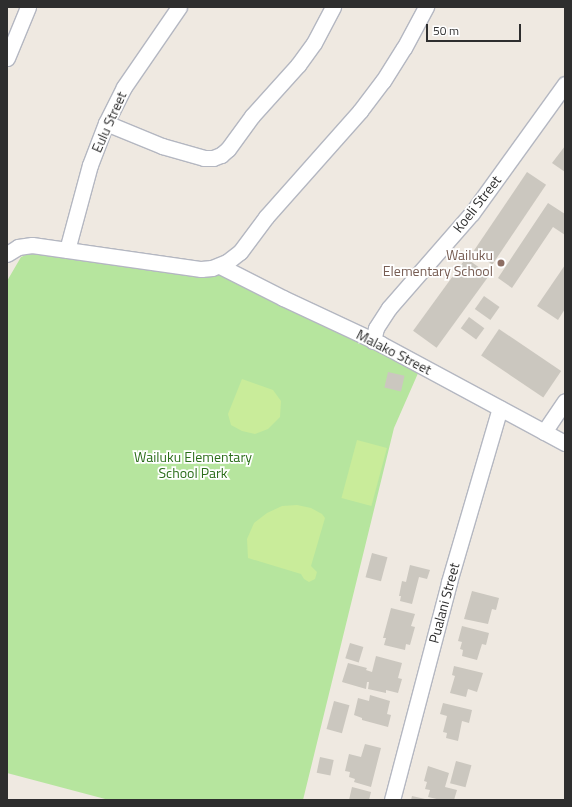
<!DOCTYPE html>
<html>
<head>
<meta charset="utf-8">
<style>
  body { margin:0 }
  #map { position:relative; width:572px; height:807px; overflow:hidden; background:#efe9e1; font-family:"Titillium Web",sans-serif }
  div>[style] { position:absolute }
  .green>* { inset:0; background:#b6e59e }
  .pitch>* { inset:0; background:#c9ec9a; transform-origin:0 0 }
  .building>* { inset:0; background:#cbc7bf; transform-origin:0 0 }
  .roads { filter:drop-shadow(1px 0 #b4b7c1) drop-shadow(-1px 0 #b4b7c1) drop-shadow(0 1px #b4b7c1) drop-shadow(0 -1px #b4b7c1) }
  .minor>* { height:15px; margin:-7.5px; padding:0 7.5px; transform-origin:7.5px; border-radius:7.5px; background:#fff }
  .dots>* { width:11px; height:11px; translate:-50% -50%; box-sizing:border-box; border:2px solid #fff; border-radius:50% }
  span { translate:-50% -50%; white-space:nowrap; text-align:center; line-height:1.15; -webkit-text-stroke:3.5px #fff; paint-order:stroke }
  .street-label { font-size:14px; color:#2e2e2e }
  .education-label { font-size:14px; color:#785e54 }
  .right { translate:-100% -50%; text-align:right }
  .park-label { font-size:14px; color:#2c6e1b }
  .frame { position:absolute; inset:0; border:8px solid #2e2e2e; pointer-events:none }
  .scale { position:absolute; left:426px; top:24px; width:95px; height:18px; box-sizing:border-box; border:2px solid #2e2e2e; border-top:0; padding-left:5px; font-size:12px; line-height:14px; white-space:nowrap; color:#2e2e2e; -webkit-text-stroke:3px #fff; paint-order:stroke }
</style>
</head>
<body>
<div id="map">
  <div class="green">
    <div style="clip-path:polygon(38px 250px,225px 270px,419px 371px,394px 428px,303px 800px,109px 800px,7px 773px,7px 281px,21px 257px)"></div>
  </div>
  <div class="pitch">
    <div style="clip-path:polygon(242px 379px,273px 390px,281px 401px,280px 417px,268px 429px,255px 434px,242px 431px,231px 425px,228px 414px)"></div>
    <div style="left:357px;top:440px;width:31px;height:60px;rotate:15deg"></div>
    <div style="clip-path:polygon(297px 505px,311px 508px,322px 514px,325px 518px,311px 566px,317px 572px,315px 579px,309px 582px,304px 579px,301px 574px,248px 558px,247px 539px,254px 523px,267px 513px,282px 506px)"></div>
  </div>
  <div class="building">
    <div style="clip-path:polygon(565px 146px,565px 172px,552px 163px)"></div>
    <div style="left:527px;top:172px;width:23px;height:96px;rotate:34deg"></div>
    <div style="clip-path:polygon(548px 203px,565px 214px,565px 235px,553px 227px,512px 288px,498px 278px)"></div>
    <div style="left:466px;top:258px;width:29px;height:90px;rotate:36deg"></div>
    <div style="clip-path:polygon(565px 265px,565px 309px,558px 320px,537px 306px)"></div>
    <div style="left:484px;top:296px;width:19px;height:16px;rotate:35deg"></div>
    <div style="left:469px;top:317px;width:19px;height:14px;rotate:36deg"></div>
    <div style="left:499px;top:329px;width:75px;height:32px;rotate:34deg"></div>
    <div style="left:388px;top:372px;width:17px;height:16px;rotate:13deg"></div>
    <div style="left:372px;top:553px;width:16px;height:25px;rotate:15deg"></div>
    <div style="clip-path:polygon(410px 565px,430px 570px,427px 579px,419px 577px,412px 604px,400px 601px,401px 596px,399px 596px,402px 581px,406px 582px)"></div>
    <div style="clip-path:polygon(472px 591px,499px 598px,496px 610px,492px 609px,488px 624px,464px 619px)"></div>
    <div style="clip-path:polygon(391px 608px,415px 614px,411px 626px,415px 627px,410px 645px,406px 644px,405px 650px,384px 645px,386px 638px,383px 638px)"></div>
    <div style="clip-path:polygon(462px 626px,489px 633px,486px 645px,482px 644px,477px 660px,462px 656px,463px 650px,460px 649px,462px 642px,458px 641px)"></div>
    <div style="left:350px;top:643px;width:14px;height:16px;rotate:17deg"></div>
    <div style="clip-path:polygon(376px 656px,402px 663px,398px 678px,402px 679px,398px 693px,386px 690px,386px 693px,368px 689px,369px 682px,367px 682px,366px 689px,342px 682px,348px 663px,367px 668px,366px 670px,372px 672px)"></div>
    <div style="clip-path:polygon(454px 666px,483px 673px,477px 692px,468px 689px,466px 697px,450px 693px,455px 676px,452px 675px)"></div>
    <div style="clip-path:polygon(370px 695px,390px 701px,387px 714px,391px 715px,388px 727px,362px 720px,362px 718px,354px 715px,358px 698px,369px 701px)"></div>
    <div style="left:334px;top:701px;width:16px;height:29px;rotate:15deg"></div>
    <div style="clip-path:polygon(443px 703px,472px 710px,469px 723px,462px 721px,458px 741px,446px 738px,447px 733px,443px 732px,447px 716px,440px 714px)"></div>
    <div style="clip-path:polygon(365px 744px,381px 748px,371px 787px,354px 782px,355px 779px,349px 777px,350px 772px,345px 771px,349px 754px,361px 757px)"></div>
    <div style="left:320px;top:757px;width:14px;height:16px;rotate:12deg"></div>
    <div style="left:456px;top:761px;width:16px;height:23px;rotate:15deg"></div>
    <div style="clip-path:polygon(428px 766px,449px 773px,445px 787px,457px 790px,454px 800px,441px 800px,428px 797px,430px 790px,425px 789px,427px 782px,424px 781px)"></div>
    <div style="clip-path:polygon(352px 787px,371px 792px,369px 800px,349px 800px)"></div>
    <div style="clip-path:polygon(412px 796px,425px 799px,425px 800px,411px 800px)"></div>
  </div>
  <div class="roads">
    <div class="minor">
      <div style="left:7px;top:58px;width:55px;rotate:-67.6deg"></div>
      <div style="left:106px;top:123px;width:61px;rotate:22.3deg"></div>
      <div style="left:162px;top:146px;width:44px;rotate:15.9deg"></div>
      <div style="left:204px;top:158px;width:9px"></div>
      <div style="left:213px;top:158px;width:9px;rotate:-21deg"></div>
      <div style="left:221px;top:155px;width:9px;rotate:-41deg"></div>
      <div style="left:228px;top:149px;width:41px;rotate:-54deg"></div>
      <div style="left:252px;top:116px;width:69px;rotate:-48deg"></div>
      <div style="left:298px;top:65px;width:27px;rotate:-54deg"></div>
      <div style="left:314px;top:43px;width:41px;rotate:-62.2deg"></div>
      <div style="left:67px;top:250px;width:88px;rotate:-74.9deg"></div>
      <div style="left:90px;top:165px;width:45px;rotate:-69.1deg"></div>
      <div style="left:106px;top:123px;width:40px;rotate:-63.4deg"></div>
      <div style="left:124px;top:87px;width:97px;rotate:-55.5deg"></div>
      <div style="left:7px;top:254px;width:13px;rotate:-32deg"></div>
      <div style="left:18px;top:247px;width:14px;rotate:-8deg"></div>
      <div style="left:32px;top:245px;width:171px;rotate:8.1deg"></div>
      <div style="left:201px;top:269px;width:11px;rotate:-5deg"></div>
      <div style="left:212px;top:268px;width:16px;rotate:-22deg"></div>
      <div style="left:227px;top:262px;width:16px;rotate:-38deg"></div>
      <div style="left:240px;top:252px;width:44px;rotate:-53.4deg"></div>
      <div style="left:266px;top:217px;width:142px;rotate:-48.4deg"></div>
      <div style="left:360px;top:111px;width:38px;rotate:-53deg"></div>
      <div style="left:383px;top:81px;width:39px;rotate:-58deg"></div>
      <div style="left:404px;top:48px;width:47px;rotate:-61.8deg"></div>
      <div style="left:220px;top:266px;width:71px;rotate:26.9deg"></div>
      <div style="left:283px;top:298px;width:108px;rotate:25.1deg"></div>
      <div style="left:381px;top:344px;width:209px;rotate:28.3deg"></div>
      <div style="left:373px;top:341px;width:13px;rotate:-77deg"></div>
      <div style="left:376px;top:328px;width:24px;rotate:-57deg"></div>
      <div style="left:389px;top:308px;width:126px;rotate:-48.9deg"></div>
      <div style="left:472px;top:213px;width:159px;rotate:-54.2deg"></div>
      <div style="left:544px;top:432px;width:37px;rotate:-56deg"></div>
      <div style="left:392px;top:800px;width:225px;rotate:-75.3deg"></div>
      <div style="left:449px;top:582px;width:181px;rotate:-73.7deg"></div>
    </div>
  </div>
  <div class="dots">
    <div style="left:501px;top:263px;background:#8d6e63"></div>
  </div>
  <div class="street-label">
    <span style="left:109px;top:122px;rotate:-66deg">Eulu Street</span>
    <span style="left:477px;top:204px;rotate:-52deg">Koeli Street</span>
    <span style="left:394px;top:352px;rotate:27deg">Malako Street</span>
    <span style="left:444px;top:603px;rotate:-75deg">Pualani Street</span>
  </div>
  <div class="education-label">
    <span class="right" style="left:493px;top:263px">Wailuku<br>Elementary School</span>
  </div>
  <div class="park-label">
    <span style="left:193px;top:465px">Wailuku Elementary<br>School Park</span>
  </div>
  <div class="frame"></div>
  <div class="scale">50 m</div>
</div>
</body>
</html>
